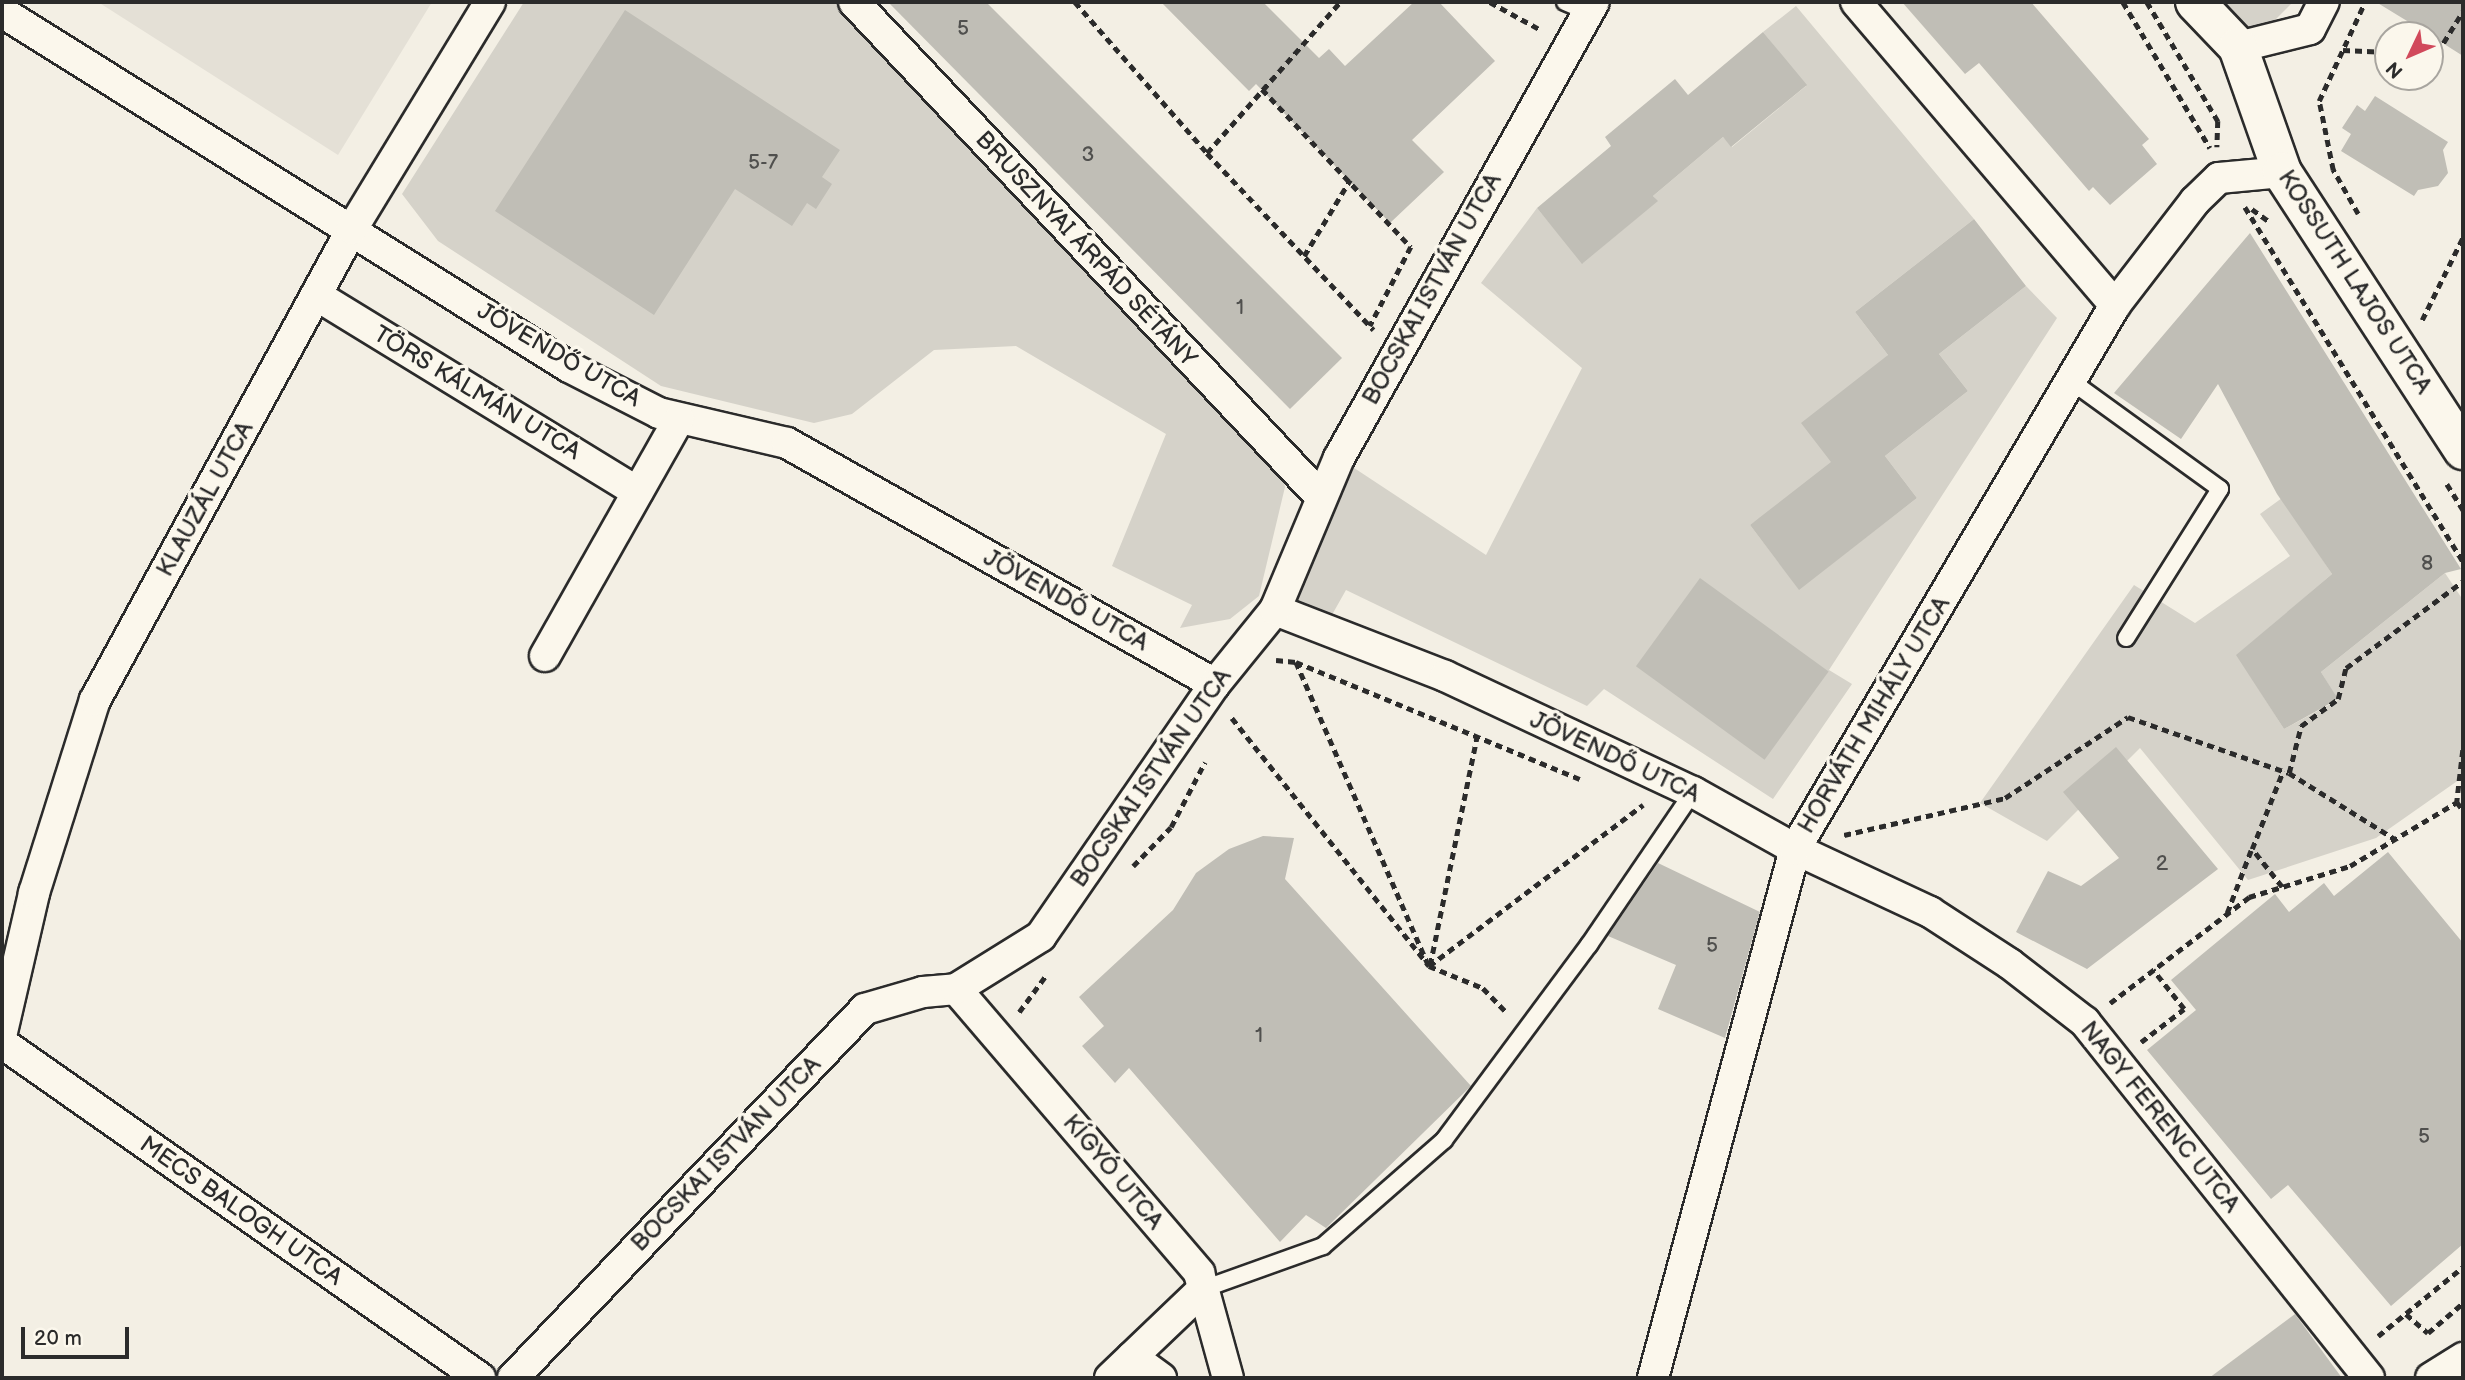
<!DOCTYPE html>
<html>
<head>
<meta charset="utf-8">
<style>
  body { margin:0 }
  #map { position:relative; width:2465px; height:1380px; overflow:hidden; background:#f3efe4; font-family:"Balsamiq Sans",sans-serif }
  div>[style] { position:absolute }
  .built>* { inset:0; background:#e4e0d6 }
  .green>* { inset:0; background:#d5d2c9 }
  .building>* { inset:0; background:#c0beb6; transform-origin:0 0 }
  .path>* { height:4.5px; margin-top:-2.25px; transform-origin:0; background:repeating-linear-gradient(90deg,#2b2b2b 0 7px,transparent 0 12px) }
  .roads { filter:drop-shadow(2px 0 #2b2b2b) drop-shadow(-2px 0 #2b2b2b) drop-shadow(0 2px #2b2b2b) drop-shadow(0 -2px #2b2b2b) }
  .lane>* { height:16px; margin:-8px; padding:0 8px; transform-origin:8px; border-radius:8px; background:#fbf7ec }
  .street>* { height:30px; margin:-15px; padding:0 15px; transform-origin:15px; border-radius:15px; background:#fbf7ec }
  .secondary>* { height:38px; margin:-19px; padding:0 19px; transform-origin:19px; border-radius:19px; background:#fbf7ec }
  span { translate:-50% -50%; white-space:nowrap; text-align:center; line-height:1.15; -webkit-text-stroke:7px #fbf7ec; paint-order:stroke }
  .number-label { font-size:21px; color:#50504e }
  .number-label span { -webkit-text-stroke-width:0 }
  .street-label { font-size:24px; color:#2b2b2b }
  .frame { position:absolute; inset:0; border:4px solid #2b2b2b; pointer-events:none }
  .north { position:absolute; left:2374px; top:21px; width:70px; height:70px; box-sizing:border-box; background:#fbf7ec; border:2px solid #a8a59f; border-radius:50%; rotate:226deg; font-size:19px; font-weight:700; line-height:28px; text-align:center; color:#2b2b2b }
  .north::after { content:''; display:block; margin:auto; width:24px; height:32px; background:#d1495b; clip-path:polygon(50% 0,100% 100%,50% 72%,0 100%) }
  .scale { position:absolute; left:21px; top:1327px; width:108px; height:32px; box-sizing:border-box; border:4px solid #2b2b2b; border-top:0; padding-left:9px; font-size:21px; line-height:24px; white-space:nowrap; color:#2b2b2b; -webkit-text-stroke:5px #fbf7ec; paint-order:stroke }
</style>
</head>
<body>
<div id="map">
  <div class="built">
    <div style="clip-path:polygon(98px 2px,432px 2px,338px 155px)"></div>
  </div>
  <div class="green">
    <div style="clip-path:polygon(524px 2px,854px 2px,1278px 452px,1285px 487px,1259px 596px,1230px 619px,1180px 628px,1192px 605px,1112px 566px,1166px 434px,1016px 346px,934px 350px,852px 414px,814px 423px,661px 386px,438px 241px,402px 194px)"></div>
    <div style="clip-path:polygon(2196px 2px,2293px 2px,2255px 40px)"></div>
    <div style="clip-path:polygon(1796px 6px,1974px 219px,1855px 312px,1888px 355px,1836px 467px,1750px 525px,1799px 589px,1917px 498px,1885px 456px,1968px 391px,1939px 354px,2026px 286px,2057px 318px,1829px 670px,1852px 684px,1773px 799px,1604px 689px,1587px 706px,1346px 590px,1324px 629px,1275px 610px,1339px 458px,1486px 555px,1582px 368px,1481px 283px,1537px 208px,1583px 263px,1657px 201px,1653px 196px,1723px 137px,1732px 147px,1806px 86px,1763px 32px)"></div>
    <div style="clip-path:polygon(2282px 498px,2332px 574px,2237px 655px,2284px 729px,2338px 700px,2321px 672px,2445px 573px,2463px 600px,2463px 777px,2376px 838px,2248px 880px,2140px 748px,2047px 841px,1980px 803px,2134px 585px,2195px 623px,2290px 556px,2260px 514px)"></div>
  </div>
  <div class="building">
    <div style="clip-path:polygon(888px 2px,986px 2px,1342px 358px,1290px 409px)"></div>
    <div style="clip-path:polygon(1161px 2px,1263px 2px,1319px 58px,1329px 49px,1345px 66px,1414px 2px,1439px 2px,1495px 61px,1412px 140px,1444px 172px,1390px 223px,1256px 84px,1249px 91px)"></div>
    <div style="clip-path:polygon(1902px 2px,2031px 2px,2149px 139px,2142px 145px,2157px 164px,2110px 205px,2093px 187px,2089px 191px,1979px 63px,1965px 74px)"></div>
    <div style="clip-path:polygon(2376px 2px,2463px 2px,2463px 56px,2430px 35px)"></div>
    <div style="clip-path:polygon(625px 10px,840px 150px,822px 177px,832px 184px,816px 209px,807px 203px,792px 226px,735px 189px,654px 315px,495px 211px)"></div>
    <div style="clip-path:polygon(1763px 32px,1807px 85px,1731px 147px,1723px 137px,1653px 196px,1658px 201px,1582px 264px,1537px 208px,1611px 146px,1605px 137px,1675px 79px,1688px 95px)"></div>
    <div style="clip-path:polygon(2375px 96px,2448px 142px,2443px 150px,2448px 173px,2438px 186px,2418px 190px,2414px 196px,2341px 151px,2351px 134px,2342px 128px,2357px 105px,2365px 111px)"></div>
    <div style="clip-path:polygon(1974px 219px,2026px 286px,1939px 354px,1968px 391px,1885px 456px,1917px 498px,1799px 590px,1750px 525px,1831px 462px,1801px 423px,1888px 355px,1855px 312px)"></div>
    <div style="clip-path:polygon(2250px 233px,2461px 569px,2445px 573px,2321px 672px,2338px 699px,2284px 729px,2236px 655px,2332px 574px,2277px 494px,2218px 384px,2181px 439px,2114px 393px)"></div>
    <div style="left:1700px;top:578px;width:159px;height:109px;rotate:36deg"></div>
    <div style="clip-path:polygon(2116px 747px,2218px 869px,2087px 969px,2016px 932px,2048px 871px,2081px 886px,2119px 858px,2063px 792px)"></div>
    <div style="clip-path:polygon(1263px 836px,1294px 838px,1285px 879px,1471px 1086px,1326px 1228px,1306px 1215px,1280px 1242px,1129px 1068px,1115px 1083px,1082px 1046px,1104px 1026px,1079px 997px,1173px 910px,1196px 873px,1229px 849px)"></div>
    <div style="clip-path:polygon(2388px 852px,2463px 943px,2463px 1244px,2391px 1306px,2288px 1185px,2271px 1199px,2147px 1050px,2196px 1010px,2171px 980px,2275px 894px,2289px 912px,2324px 883px,2334px 896px)"></div>
    <div style="clip-path:polygon(1658px 863px,1760px 912px,1725px 1038px,1658px 1009px,1676px 965px,1608px 936px)"></div>
    <div style="clip-path:polygon(2295px 1314px,2342px 1378px,2209px 1378px)"></div>
  </div>
  <div class="path">
    <div style="left:1075px;top:2px;width:201px;rotate:48.8deg"></div>
    <div style="left:1207px;top:153px;width:243px;rotate:46.7deg"></div>
    <div style="left:1490px;top:2px;width:58px;rotate:28.8deg"></div>
    <div style="left:2123px;top:2px;width:170px;rotate:59.2deg"></div>
    <div style="left:2147px;top:2px;width:139px;rotate:59.2deg"></div>
    <div style="left:2218px;top:121px;width:26px;rotate:92deg"></div>
    <div style="left:2343px;top:50px;width:45px;rotate:2.5deg"></div>
    <div style="left:2430px;top:53px;width:7px"></div>
    <div style="left:2437px;top:53px;width:49px;rotate:-58.2deg"></div>
    <div style="left:1262px;top:89px;width:217px;rotate:46.7deg"></div>
    <div style="left:1411px;top:247px;width:89px;rotate:117.4deg"></div>
    <div style="left:1207px;top:153px;width:201px;rotate:-48.6deg"></div>
    <div style="left:2245px;top:207px;width:416px;rotate:58.4deg"></div>
    <div style="left:2252px;top:209px;width:22px;rotate:36deg"></div>
    <div style="left:2358px;top:214px;width:51px;rotate:-119.6deg"></div>
    <div style="left:2333px;top:170px;width:70px;rotate:-101.5deg"></div>
    <div style="left:2319px;top:101px;width:109px;rotate:-65.1deg"></div>
    <div style="left:1304px;top:256px;width:89px;rotate:-58.8deg"></div>
    <div style="left:2422px;top:320px;width:93px;rotate:-63.7deg"></div>
    <div style="left:2447px;top:484px;width:31px;rotate:58deg"></div>
    <div style="left:1276px;top:660px;width:20px;rotate:6deg"></div>
    <div style="left:1296px;top:662px;width:307px;rotate:22.4deg"></div>
    <div style="left:1296px;top:662px;width:332px;rotate:66.4deg"></div>
    <div style="left:1429px;top:966px;width:58px;rotate:22.2deg"></div>
    <div style="left:1483px;top:988px;width:36px;rotate:46deg"></div>
    <div style="left:1232px;top:718px;width:317px;rotate:51.5deg"></div>
    <div style="left:1429px;top:966px;width:268px;rotate:-37deg"></div>
    <div style="left:2463px;top:750px;width:52px;rotate:96.6deg"></div>
    <div style="left:2457px;top:802px;width:10px;rotate:53deg"></div>
    <div style="left:2289px;top:773px;width:49px;rotate:-75.7deg"></div>
    <div style="left:2301px;top:726px;width:46px;rotate:-36.1deg"></div>
    <div style="left:2338px;top:699px;width:32px;rotate:-76deg"></div>
    <div style="left:2346px;top:668px;width:146px;rotate:-36.6deg"></div>
    <div style="left:1844px;top:835px;width:165px;rotate:-12.9deg"></div>
    <div style="left:2005px;top:798px;width:147px;rotate:-33.4deg"></div>
    <div style="left:2128px;top:717px;width:170px;rotate:19.2deg"></div>
    <div style="left:2289px;top:773px;width:125px;rotate:31.9deg"></div>
    <div style="left:1133px;top:866px;width:54px;rotate:-45.7deg"></div>
    <div style="left:1171px;top:827px;width:73px;rotate:-62.4deg"></div>
    <div style="left:2282px;top:887px;width:48px;rotate:-128.3deg"></div>
    <div style="left:2252px;top:849px;width:84px;rotate:-68.3deg"></div>
    <div style="left:2227px;top:913px;width:67px;rotate:-69.1deg"></div>
    <div style="left:1430px;top:965px;width:234px;rotate:-78.4deg"></div>
    <div style="left:2110px;top:1003px;width:175px;rotate:-37.3deg"></div>
    <div style="left:2249px;top:897px;width:106px;rotate:-17.1deg"></div>
    <div style="left:2350px;top:866px;width:125px;rotate:-30.9deg"></div>
    <div style="left:1019px;top:1012px;width:47px;rotate:-53.6deg"></div>
    <div style="left:2141px;top:1042px;width:54px;rotate:-37.5deg"></div>
    <div style="left:2184px;top:1009px;width:50px;rotate:-128.5deg"></div>
    <div style="left:2406px;top:1314px;width:29px;rotate:41deg"></div>
    <div style="left:2428px;top:1333px;width:46px;rotate:-40.6deg"></div>
    <div style="left:2378px;top:1336px;width:109px;rotate:-39.1deg"></div>
  </div>
  <div class="roads">
    <div class="lane">
      <div style="left:1565px;top:2px;width:25px;rotate:23deg"></div>
      <div style="left:2071px;top:381px;width:184px;rotate:35.9deg"></div>
      <div style="left:2220px;top:489px;width:176px;rotate:122.2deg"></div>
      <div style="left:1203px;top:1289px;width:127px;rotate:-19.7deg"></div>
      <div style="left:1323px;top:1246px;width:161px;rotate:-41.2deg"></div>
      <div style="left:1444px;top:1140px;width:243px;rotate:-53.4deg"></div>
      <div style="left:1589px;top:945px;width:185px;rotate:-55.8deg"></div>
    </div>
    <div class="street">
      <div style="left:854px;top:2px;width:678px;rotate:46.67deg"></div>
      <div style="left:1856px;top:2px;width:399px;rotate:49.5deg"></div>
      <div style="left:2px;top:12px;width:669px;rotate:32.05deg"></div>
      <div style="left:569px;top:367px;width:101px;rotate:27.1deg"></div>
      <div style="left:659px;top:413px;width:131px;rotate:13.2deg"></div>
      <div style="left:787px;top:443px;width:491px;rotate:29.4deg"></div>
      <div style="left:2238px;top:47px;width:74px;rotate:-14deg"></div>
      <div style="left:2310px;top:29px;width:30px;rotate:-63deg"></div>
      <div style="left:316px;top:295px;width:377px;rotate:31.5deg"></div>
      <div style="left:1275px;top:610px;width:182px;rotate:21.2deg"></div>
      <div style="left:1445px;top:676px;width:274px;rotate:25.1deg"></div>
      <div style="left:1693px;top:792px;width:117px;rotate:29.2deg"></div>
      <div style="left:1795px;top:849px;width:149px;rotate:25deg"></div>
      <div style="left:1930px;top:912px;width:95px;rotate:33deg"></div>
      <div style="left:2010px;top:964px;width:95px;rotate:37.7deg"></div>
      <div style="left:2085px;top:1022px;width:455px;rotate:51.4deg"></div>
      <div style="left:545px;top:656px;width:272px;rotate:-60.5deg"></div>
      <div style="left:956px;top:989px;width:374px;rotate:49.4deg"></div>
      <div style="left:1199px;top:1273px;width:109px;rotate:74.6deg"></div>
      <div style="left:2px;top:1032px;width:143px;rotate:-77deg"></div>
      <div style="left:34px;top:893px;width:202px;rotate:-72.5deg"></div>
      <div style="left:95px;top:700px;width:537px;rotate:-61.38deg"></div>
      <div style="left:352px;top:229px;width:266px;rotate:-58.7deg"></div>
      <div style="left:2px;top:1043px;width:584px;rotate:35.02deg"></div>
      <div style="left:1132px;top:1357px;width:36px;rotate:36deg"></div>
      <div style="left:513px;top:1378px;width:510px;rotate:-46.35deg"></div>
      <div style="left:865px;top:1009px;width:60px;rotate:-16.3deg"></div>
      <div style="left:923px;top:992px;width:33px;rotate:-5deg"></div>
      <div style="left:956px;top:989px;width:100px;rotate:-31.9deg"></div>
      <div style="left:1041px;top:936px;width:306px;rotate:-55.4deg"></div>
      <div style="left:1215px;top:684px;width:95px;rotate:-51deg"></div>
      <div style="left:1275px;top:610px;width:165px;rotate:-67.2deg"></div>
      <div style="left:1339px;top:458px;width:522px;rotate:-60.79deg"></div>
      <div style="left:1110px;top:1378px;width:129px;rotate:-43.7deg"></div>
      <div style="left:1653px;top:1378px;width:548px;rotate:-74.97deg"></div>
      <div style="left:1795px;top:849px;width:631px;rotate:-59.53deg"></div>
      <div style="left:2115px;top:305px;width:131px;rotate:-52.4deg"></div>
      <div style="left:2195px;top:201px;width:33px;rotate:-44deg"></div>
      <div style="left:2219px;top:178px;width:63px;rotate:-5.4deg"></div>
      <div style="left:2431px;top:1378px;width:38px;rotate:-32deg"></div>
    </div>
    <div class="secondary">
      <div style="left:2195px;top:2px;width:62px;rotate:46.3deg"></div>
      <div style="left:2238px;top:47px;width:133px;rotate:70.6deg"></div>
      <div style="left:2282px;top:172px;width:332px;rotate:56.9deg"></div>
    </div>
  </div>
  <div class="number-label">
    <span style="left:963px;top:29px">5</span>
    <span style="left:1088px;top:155px">3</span>
    <span style="left:763px;top:163px">5-7</span>
    <span style="left:1240px;top:308px">1</span>
    <span style="left:2427px;top:564px">8</span>
    <span style="left:2162px;top:864px">2</span>
    <span style="left:1712px;top:946px">5</span>
    <span style="left:1259px;top:1036px">1</span>
    <span style="left:2424px;top:1137px">5</span>
  </div>
  <div class="street-label">
    <span style="left:1086px;top:249px;rotate:47deg">BRUSZNYAI ÁRPÁD SÉTÁNY</span>
    <span style="left:2355px;top:282px;rotate:57deg">KOSSUTH LAJOS UTCA</span>
    <span style="left:1432px;top:289px;rotate:-61deg">BOCSKAI ISTVÁN UTCA</span>
    <span style="left:559px;top:355px;rotate:30deg">JÖVENDŐ UTCA</span>
    <span style="left:477px;top:393px;rotate:31deg">TÖRS KÁLMÁN UTCA</span>
    <span style="left:205px;top:499px;rotate:-61deg">KLAUZÁL UTCA</span>
    <span style="left:1066px;top:600px;rotate:29deg">JÖVENDŐ UTCA</span>
    <span style="left:1874px;top:715px;rotate:-59deg">HORVÁTH MIHÁLY UTCA</span>
    <span style="left:1615px;top:757px;rotate:25deg">JÖVENDŐ UTCA</span>
    <span style="left:1151px;top:778px;rotate:-55deg">BOCSKAI ISTVÁN UTCA</span>
    <span style="left:2160px;top:1117px;rotate:51deg">NAGY FERENC UTCA</span>
    <span style="left:726px;top:1154px;rotate:-46deg">BOCSKAI ISTVÁN UTCA</span>
    <span style="left:1113px;top:1172px;rotate:50deg">KÍGYÓ UTCA</span>
    <span style="left:241px;top:1211px;rotate:35deg">MECS BALOGH UTCA</span>
  </div>
  <div class="frame"></div>
  <div class="north">N</div>
  <div class="scale">20 m</div>
</div>
</body>
</html>
